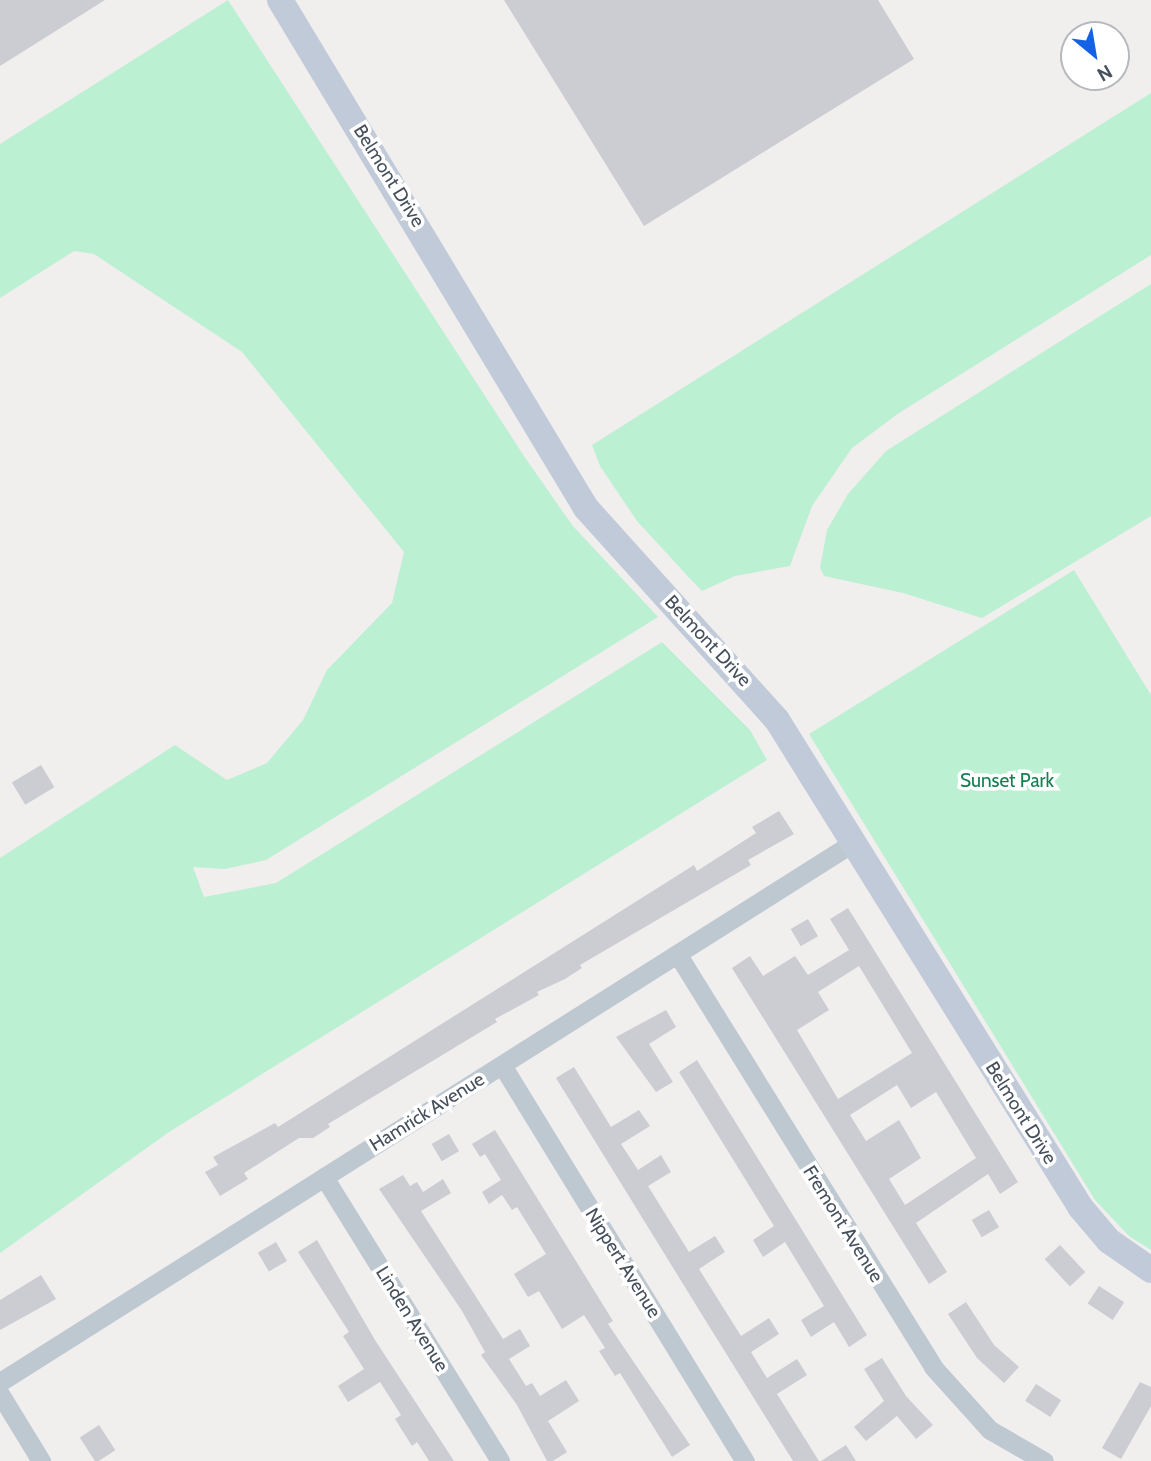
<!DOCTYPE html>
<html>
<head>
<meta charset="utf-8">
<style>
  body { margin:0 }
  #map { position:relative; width:1151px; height:1461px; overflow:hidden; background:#f1eeee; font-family:Cabin,sans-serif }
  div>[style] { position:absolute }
  .green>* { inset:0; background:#bbf0d3 }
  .building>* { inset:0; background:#cbcdd3; transform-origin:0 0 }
  .street>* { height:19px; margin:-9.5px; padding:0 9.5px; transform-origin:9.5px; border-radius:9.5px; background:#bec8d1 }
  .secondary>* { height:26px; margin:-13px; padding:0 13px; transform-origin:13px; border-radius:13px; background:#c0cad8 }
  span { translate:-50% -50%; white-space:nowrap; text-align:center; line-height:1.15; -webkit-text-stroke:7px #fff; paint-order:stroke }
  .street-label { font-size:19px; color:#46505c }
  .park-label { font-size:19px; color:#148051 }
  .north { position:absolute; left:1060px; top:21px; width:70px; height:70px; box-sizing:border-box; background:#fff; border:2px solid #b5b9be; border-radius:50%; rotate:150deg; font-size:19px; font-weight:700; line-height:28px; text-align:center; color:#46505c }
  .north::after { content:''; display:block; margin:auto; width:24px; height:32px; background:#1362e6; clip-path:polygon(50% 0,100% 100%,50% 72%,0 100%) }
</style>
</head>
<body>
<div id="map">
  <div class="green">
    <div style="clip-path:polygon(228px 0,524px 456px,572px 525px,658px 617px,266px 860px,225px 869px,193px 867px,204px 897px,276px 883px,662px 642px,750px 730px,767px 760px,169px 1132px,0 1253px,0 858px,175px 745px,227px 780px,267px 763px,303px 720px,327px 670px,392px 603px,404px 552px,242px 352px,94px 254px,74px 251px,0 298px,0 144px)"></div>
    <div style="clip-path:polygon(1151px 93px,1151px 255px,899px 413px,852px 448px,812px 506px,790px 566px,735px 576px,702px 591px,694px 583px,637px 521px,600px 466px,592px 445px)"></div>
    <div style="clip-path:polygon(1151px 284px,1151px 516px,982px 618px,903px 593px,824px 576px,820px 568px,827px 530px,848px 494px,886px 451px)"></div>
    <div style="clip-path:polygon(1074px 570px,1151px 695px,1151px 1250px,1129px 1236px,1095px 1200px,809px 734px)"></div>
  </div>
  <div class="building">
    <div style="clip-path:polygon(0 0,105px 0,0 66px)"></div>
    <div style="clip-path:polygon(504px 0,878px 0,914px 59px,644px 226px)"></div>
    <div style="left:41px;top:765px;width:26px;height:34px;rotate:59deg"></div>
    <div style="clip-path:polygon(779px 811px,794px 834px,748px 860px,751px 865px,580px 965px,582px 968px,565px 979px,537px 992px,539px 995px,495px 1019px,497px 1022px,328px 1124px,330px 1127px,313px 1138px,299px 1138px,244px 1173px,248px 1179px,220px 1196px,205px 1172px,218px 1165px,213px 1157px,275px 1123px,278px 1127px,694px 865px,697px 871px,756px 833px,752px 827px)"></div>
    <div style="clip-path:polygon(evenodd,848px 908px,1018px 1182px,1000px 1194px,988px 1174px,916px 1223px,947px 1272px,929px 1284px,732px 968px,750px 956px,763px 976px,795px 956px,808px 975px,849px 950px,830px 919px,848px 908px,859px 966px,912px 1053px,838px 1099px,797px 1030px,829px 1010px,818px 992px,859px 966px,848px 908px,897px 1085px,911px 1108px,936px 1092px,976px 1158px,905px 1205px,889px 1179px,921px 1158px,909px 1137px,899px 1120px,866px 1141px,850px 1115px,897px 1085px)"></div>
    <div style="left:808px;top:919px;width:20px;height:20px;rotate:60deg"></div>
    <div style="clip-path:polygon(666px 1010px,676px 1027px,649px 1044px,673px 1082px,656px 1092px,616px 1037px)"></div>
    <div style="clip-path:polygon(697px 1060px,867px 1335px,849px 1347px,834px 1322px,811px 1337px,801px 1320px,824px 1306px,785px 1242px,763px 1257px,753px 1240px,774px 1226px,679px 1072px)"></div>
    <div style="clip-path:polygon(574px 1067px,611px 1127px,639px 1110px,650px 1126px,621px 1144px,638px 1170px,661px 1155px,671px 1172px,648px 1186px,689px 1252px,715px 1236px,725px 1252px,699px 1269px,741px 1336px,769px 1318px,779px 1334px,751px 1352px,767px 1378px,797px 1359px,807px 1375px,777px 1394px,819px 1461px,793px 1461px,704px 1318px,556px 1078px)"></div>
    <div style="clip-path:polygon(495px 1130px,613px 1321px,608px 1324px,690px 1445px,672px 1457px,620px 1373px,615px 1376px,599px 1351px,605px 1348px,584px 1315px,562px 1329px,539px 1291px,528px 1297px,514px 1274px,546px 1254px,517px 1207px,512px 1210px,502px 1195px,489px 1204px,482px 1192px,501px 1180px,485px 1154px,480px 1157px,472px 1144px)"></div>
    <div style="left:449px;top:1134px;width:20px;height:20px;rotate:60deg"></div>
    <div style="clip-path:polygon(403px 1175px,410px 1186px,417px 1182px,423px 1192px,443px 1179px,451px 1193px,421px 1211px,503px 1339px,520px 1329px,530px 1346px,509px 1359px,526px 1386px,532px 1383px,540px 1396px,566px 1380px,579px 1401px,548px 1421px,567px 1452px,553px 1461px,547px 1461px,517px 1405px,481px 1355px,485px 1352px,462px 1311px,379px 1189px)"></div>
    <div style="left:989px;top:1210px;width:20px;height:20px;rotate:60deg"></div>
    <div style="clip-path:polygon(317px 1240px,375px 1340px,454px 1461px,429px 1461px,417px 1442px,412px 1446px,395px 1419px,401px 1415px,380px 1382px,348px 1402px,338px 1386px,364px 1369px,343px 1336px,349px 1332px,298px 1252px)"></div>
    <div style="left:276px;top:1242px;width:22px;height:21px;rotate:60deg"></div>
    <div style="left:1060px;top:1245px;width:37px;height:21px;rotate:47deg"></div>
    <div style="clip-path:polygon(41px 1275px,56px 1299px,0 1330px,0 1300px)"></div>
    <div style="left:1099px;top:1286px;width:30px;height:21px;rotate:33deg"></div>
    <div style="clip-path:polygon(966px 1302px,994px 1345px,1019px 1367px,1004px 1383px,977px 1358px,948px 1314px)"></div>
    <div style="clip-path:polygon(882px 1358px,906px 1396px,933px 1425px,916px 1439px,897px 1416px,866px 1441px,854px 1427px,884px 1401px,864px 1369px)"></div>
    <div style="clip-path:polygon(1140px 1382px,1151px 1387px,1151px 1406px,1121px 1459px,1102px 1448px)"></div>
    <div style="left:1036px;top:1384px;width:30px;height:20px;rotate:33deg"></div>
    <div style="left:99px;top:1425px;width:30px;height:23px;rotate:57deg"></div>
    <div style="clip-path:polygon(846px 1445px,856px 1461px,821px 1461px)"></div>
  </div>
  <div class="street">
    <div style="left:678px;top:955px;width:485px;rotate:58.2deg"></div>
    <div style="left:933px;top:1367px;width:85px;rotate:47.9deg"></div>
    <div style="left:990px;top:1430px;width:62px;rotate:29.9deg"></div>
    <div style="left:502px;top:1065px;width:465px;rotate:58.5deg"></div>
    <div style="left:324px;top:1177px;width:334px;rotate:58.2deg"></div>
    <div style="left:0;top:1382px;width:1010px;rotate:-32.31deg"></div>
    <div style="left:0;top:1394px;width:79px;rotate:58.5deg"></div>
  </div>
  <div class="secondary">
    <div style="left:280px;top:0;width:593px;rotate:58.94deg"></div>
    <div style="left:586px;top:508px;width:285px;rotate:48deg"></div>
    <div style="left:777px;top:720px;width:575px;rotate:58.08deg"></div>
    <div style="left:1081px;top:1208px;width:43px;rotate:49.7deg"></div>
    <div style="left:1109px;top:1241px;width:51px;rotate:34.6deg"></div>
  </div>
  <div class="street-label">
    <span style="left:389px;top:176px;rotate:58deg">Belmont Drive</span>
    <span style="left:708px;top:641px;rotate:47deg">Belmont Drive</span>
    <span style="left:427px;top:1112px;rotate:-32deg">Hamrick Avenue</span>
    <span style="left:1021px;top:1113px;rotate:58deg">Belmont Drive</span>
    <span style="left:843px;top:1224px;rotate:58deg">Fremont Avenue</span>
    <span style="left:623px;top:1263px;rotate:58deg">Nippert Avenue</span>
    <span style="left:412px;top:1319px;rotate:58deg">Linden Avenue</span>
  </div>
  <div class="park-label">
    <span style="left:1007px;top:781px">Sunset Park</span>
  </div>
  <div class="north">N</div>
</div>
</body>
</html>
